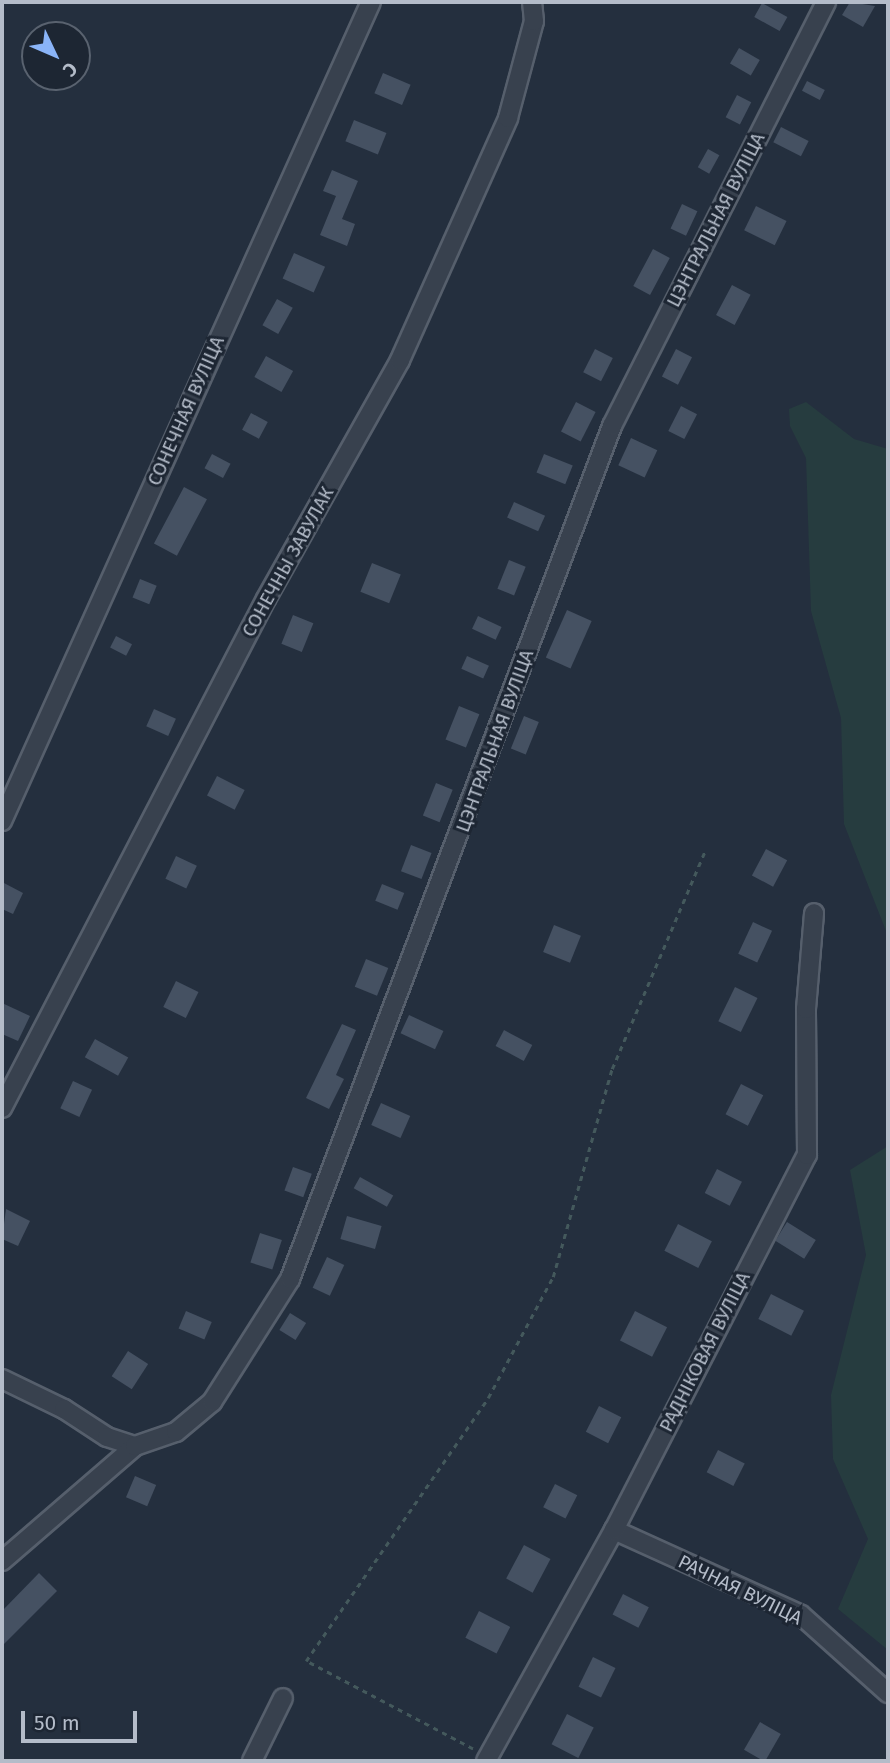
<!DOCTYPE html>
<html>
<head>
<meta charset="utf-8">
<style>
  body { margin:0 }
  #map { position:relative; width:890px; height:1763px; overflow:hidden; background:#242f3e; font-family:"Fira Sans",sans-serif }
  div>[style] { position:absolute }
  .green>* { inset:0; background:#263c3f }
  .building>* { inset:0; background:#455162; transform-origin:0 0 }
  .path>* { height:2.5px; margin-top:-1.25px; transform-origin:0; background:repeating-linear-gradient(90deg,#44595c 0 5px,transparent 0 10px) }
  .roads { filter:drop-shadow(2px 0 #565f6c) drop-shadow(-2px 0 #565f6c) drop-shadow(0 2px #565f6c) drop-shadow(0 -2px #565f6c) }
  .minor>* { height:18px; margin:-9px; padding:0 9px; transform-origin:9px; border-radius:9px; background:#38414e }
  span { translate:-50% -50%; white-space:nowrap; text-align:center; line-height:1.15; -webkit-text-stroke:6px #1d2633; paint-order:stroke }
  .street-label { font-size:19px; color:#b4bcc9 }
  .frame { position:absolute; inset:0; border:4px solid #b4bcc9; pointer-events:none }
  .north { position:absolute; left:21px; top:21px; width:70px; height:70px; box-sizing:border-box; background:#1d2633; border:2px solid #59626f; border-radius:50%; rotate:134deg; font-size:19px; font-weight:700; line-height:28px; text-align:center; color:#b4bcc9 }
  .north::after { content:''; display:block; margin:auto; width:24px; height:32px; background:#8ab4f8; clip-path:polygon(50% 0,100% 100%,50% 72%,0 100%) }
  .scale { position:absolute; left:21px; top:1711px; width:116px; height:32px; box-sizing:border-box; border:4px solid #b4bcc9; border-top:0; padding-left:9px; font-size:21px; line-height:24px; white-space:nowrap; color:#b4bcc9; -webkit-text-stroke:5px #1d2633; paint-order:stroke }
</style>
</head>
<body>
<div id="map">
  <div class="green">
    <div style="clip-path:polygon(806px 402px,854px 439px,888px 449px,888px 936px,844px 824px,841px 718px,811px 611px,806px 458px,790px 426px,789px 409px)"></div>
    <div style="clip-path:polygon(888px 1146px,888px 1650px,838px 1609px,868px 1539px,833px 1459px,831px 1395px,866px 1255px,850px 1170px)"></div>
  </div>
  <div class="building">
    <div style="clip-path:polygon(850px 2px,875px 6px,863px 27px,842px 15px)"></div>
    <div style="left:762px;top:3px;width:29px;height:16px;rotate:29deg"></div>
    <div style="left:739px;top:48px;width:24px;height:18px;rotate:30deg"></div>
    <div style="left:383px;top:73px;width:30px;height:22px;rotate:23deg"></div>
    <div style="left:807px;top:81px;width:20px;height:11px;rotate:27deg"></div>
    <div style="left:737px;top:95px;width:16px;height:25px;rotate:27deg"></div>
    <div style="left:354px;top:120px;width:35px;height:23px;rotate:22deg"></div>
    <div style="left:781px;top:127px;width:31px;height:17px;rotate:27deg"></div>
    <div style="left:708px;top:149px;width:13px;height:21px;rotate:29deg"></div>
    <div style="clip-path:polygon(332px 170px,358px 181px,342px 219px,355px 224px,347px 246px,320px 235px,336px 196px,323px 191px)"></div>
    <div style="left:682px;top:204px;width:17px;height:27px;rotate:25deg"></div>
    <div style="left:756px;top:206px;width:34px;height:27px;rotate:26deg"></div>
    <div style="left:653px;top:249px;width:19px;height:42px;rotate:28deg"></div>
    <div style="left:294px;top:253px;width:34px;height:28px;rotate:24deg"></div>
    <div style="left:732px;top:285px;width:21px;height:34px;rotate:28deg"></div>
    <div style="left:277px;top:299px;width:18px;height:30px;rotate:29deg"></div>
    <div style="left:595px;top:349px;width:20px;height:26px;rotate:27deg"></div>
    <div style="left:676px;top:349px;width:18px;height:31px;rotate:27deg"></div>
    <div style="left:266px;top:356px;width:31px;height:24px;rotate:29deg"></div>
    <div style="left:576px;top:402px;width:22px;height:33px;rotate:27deg"></div>
    <div style="left:681px;top:406px;width:18px;height:28px;rotate:27deg"></div>
    <div style="left:251px;top:413px;width:19px;height:19px;rotate:28deg"></div>
    <div style="left:631px;top:438px;width:29px;height:30px;rotate:25deg"></div>
    <div style="left:212px;top:454px;width:21px;height:16px;rotate:28deg"></div>
    <div style="left:544px;top:454px;width:31px;height:20px;rotate:22deg"></div>
    <div style="left:184px;top:487px;width:26px;height:64px;rotate:28deg"></div>
    <div style="left:514px;top:502px;width:34px;height:17px;rotate:24deg"></div>
    <div style="left:509px;top:560px;width:18px;height:31px;rotate:22deg"></div>
    <div style="left:372px;top:563px;width:31px;height:31px;rotate:22deg"></div>
    <div style="left:140px;top:579px;width:18px;height:20px;rotate:22deg"></div>
    <div style="left:567px;top:610px;width:27px;height:52px;rotate:24deg"></div>
    <div style="left:293px;top:615px;width:22px;height:31px;rotate:22deg"></div>
    <div style="left:478px;top:616px;width:26px;height:14px;rotate:25deg"></div>
    <div style="left:116px;top:636px;width:18px;height:13px;rotate:27deg"></div>
    <div style="left:467px;top:656px;width:24px;height:14px;rotate:24deg"></div>
    <div style="left:459px;top:706px;width:22px;height:36px;rotate:22deg"></div>
    <div style="left:154px;top:709px;width:24px;height:19px;rotate:24deg"></div>
    <div style="left:524px;top:716px;width:16px;height:35px;rotate:22deg"></div>
    <div style="left:217px;top:776px;width:31px;height:22px;rotate:27deg"></div>
    <div style="left:436px;top:783px;width:18px;height:35px;rotate:22deg"></div>
    <div style="left:411px;top:845px;width:22px;height:28px;rotate:21deg"></div>
    <div style="left:766px;top:849px;width:24px;height:30px;rotate:28deg"></div>
    <div style="left:176px;top:856px;width:23px;height:25px;rotate:25deg"></div>
    <div style="clip-path:polygon(2px 882px,23px 893px,13px 914px,2px 909px)"></div>
    <div style="left:382px;top:884px;width:24px;height:18px;rotate:22deg"></div>
    <div style="left:753px;top:922px;width:21px;height:35px;rotate:25deg"></div>
    <div style="left:554px;top:925px;width:29px;height:29px;rotate:22deg"></div>
    <div style="left:366px;top:959px;width:24px;height:30px;rotate:22deg"></div>
    <div style="left:176px;top:981px;width:25px;height:29px;rotate:26deg"></div>
    <div style="left:735px;top:987px;width:25px;height:38px;rotate:26deg"></div>
    <div style="clip-path:polygon(2px 1003px,30px 1016px,18px 1041px,2px 1034px)"></div>
    <div style="left:409px;top:1015px;width:38px;height:20px;rotate:25deg"></div>
    <div style="clip-path:polygon(342px 1024px,356px 1030px,336px 1075px,344px 1079px,329px 1109px,306px 1098px)"></div>
    <div style="left:504px;top:1030px;width:32px;height:18px;rotate:28deg"></div>
    <div style="left:95px;top:1039px;width:38px;height:21px;rotate:29deg"></div>
    <div style="left:73px;top:1081px;width:21px;height:30px;rotate:25deg"></div>
    <div style="left:741px;top:1084px;width:25px;height:34px;rotate:27deg"></div>
    <div style="left:381px;top:1103px;width:32px;height:24px;rotate:24deg"></div>
    <div style="left:293px;top:1167px;width:20px;height:25px;rotate:20deg"></div>
    <div style="left:717px;top:1169px;width:28px;height:27px;rotate:27deg"></div>
    <div style="left:360px;top:1177px;width:38px;height:13px;rotate:29deg"></div>
    <div style="clip-path:polygon(6px 1209px,30px 1221px,18px 1246px,2px 1239px)"></div>
    <div style="left:347px;top:1216px;width:36px;height:24px;rotate:16deg"></div>
    <div style="left:787px;top:1222px;width:34px;height:22px;rotate:32deg"></div>
    <div style="left:678px;top:1224px;width:38px;height:30px;rotate:27deg"></div>
    <div style="left:260px;top:1233px;width:23px;height:31px;rotate:18deg"></div>
    <div style="left:327px;top:1257px;width:19px;height:34px;rotate:25deg"></div>
    <div style="left:771px;top:1294px;width:37px;height:28px;rotate:27deg"></div>
    <div style="left:186px;top:1311px;width:28px;height:19px;rotate:23deg"></div>
    <div style="left:635px;top:1311px;width:36px;height:33px;rotate:27deg"></div>
    <div style="left:290px;top:1313px;width:19px;height:20px;rotate:32deg"></div>
    <div style="left:128px;top:1351px;width:24px;height:30px;rotate:33deg"></div>
    <div style="left:599px;top:1406px;width:25px;height:29px;rotate:27deg"></div>
    <div style="left:718px;top:1450px;width:30px;height:25px;rotate:27deg"></div>
    <div style="left:135px;top:1476px;width:23px;height:23px;rotate:23deg"></div>
    <div style="left:555px;top:1484px;width:25px;height:26px;rotate:27deg"></div>
    <div style="left:524px;top:1545px;width:30px;height:38px;rotate:28deg"></div>
    <div style="clip-path:polygon(39px 1573px,57px 1591px,2px 1646px,2px 1611px)"></div>
    <div style="left:623px;top:1594px;width:29px;height:23px;rotate:27deg"></div>
    <div style="left:479px;top:1611px;width:35px;height:30px;rotate:27deg"></div>
    <div style="left:593px;top:1657px;width:25px;height:33px;rotate:26deg"></div>
    <div style="left:567px;top:1714px;width:30px;height:34px;rotate:27deg"></div>
    <div style="left:760px;top:1722px;width:24px;height:32px;rotate:30deg"></div>
  </div>
  <div class="path">
    <div style="left:473px;top:1749px;width:189px;rotate:-152.2deg"></div>
    <div style="left:306px;top:1661px;width:320px;rotate:-55.3deg"></div>
    <div style="left:488px;top:1398px;width:137px;rotate:-61.8deg"></div>
    <div style="left:553px;top:1277px;width:216px;rotate:-74.2deg"></div>
    <div style="left:612px;top:1069px;width:237px;rotate:-66.9deg"></div>
  </div>
  <div class="roads">
    <div class="minor">
      <div style="left:2px;top:821px;width:898px;rotate:-65.75deg"></div>
      <div style="left:2px;top:1108px;width:573px;rotate:-62.59deg"></div>
      <div style="left:266px;top:599px;width:274px;rotate:-60.7deg"></div>
      <div style="left:400px;top:360px;width:265px;rotate:-65.9deg"></div>
      <div style="left:508px;top:118px;width:100px;rotate:-75deg"></div>
      <div style="left:534px;top:21px;width:19px;rotate:-96deg"></div>
      <div style="left:2px;top:1379px;width:69px;rotate:25.8deg"></div>
      <div style="left:64px;top:1409px;width:51px;rotate:33.1deg"></div>
      <div style="left:107px;top:1437px;width:29px;rotate:18deg"></div>
      <div style="left:614px;top:1530px;width:205px;rotate:24.4deg"></div>
      <div style="left:801px;top:1615px;width:117px;rotate:41.9deg"></div>
      <div style="left:2px;top:1561px;width:176px;rotate:-40.8deg"></div>
      <div style="left:135px;top:1446px;width:43px;rotate:-18.9deg"></div>
      <div style="left:176px;top:1432px;width:47px;rotate:-39.8deg"></div>
      <div style="left:212px;top:1402px;width:146px;rotate:-57.6deg"></div>
      <div style="left:290px;top:1279px;width:912px;rotate:-69.32deg"></div>
      <div style="left:612px;top:426px;width:475px;rotate:-63.2deg"></div>
      <div style="left:252px;top:1761px;width:70px;rotate:-63.8deg"></div>
      <div style="left:486px;top:1761px;width:264px;rotate:-61deg"></div>
      <div style="left:614px;top:1530px;width:422px;rotate:-62.8deg"></div>
      <div style="left:807px;top:1155px;width:146px;rotate:-90.4deg"></div>
      <div style="left:806px;top:1009px;width:96px;rotate:-85.2deg"></div>
    </div>
  </div>
  <div class="street-label">
    <span style="left:716px;top:220px;rotate:-63deg">ЦЭНТРАЛЬНАЯ ВУЛІЦА</span>
    <span style="left:186px;top:411px;rotate:-66deg">СОНЕЧНАЯ ВУЛІЦА</span>
    <span style="left:288px;top:562px;rotate:-61deg">СОНЕЧНЫ ЗАВУЛАК</span>
    <span style="left:495px;top:741px;rotate:-70deg">ЦЭНТРАЛЬНАЯ ВУЛІЦА</span>
    <span style="left:705px;top:1352px;rotate:-63deg">РАДНІКОВАЯ ВУЛІЦА</span>
    <span style="left:740px;top:1590px;rotate:26deg">РАЧНАЯ ВУЛІЦА</span>
  </div>
  <div class="frame"></div>
  <div class="north">С</div>
  <div class="scale">50 m</div>
</div>
</body>
</html>
